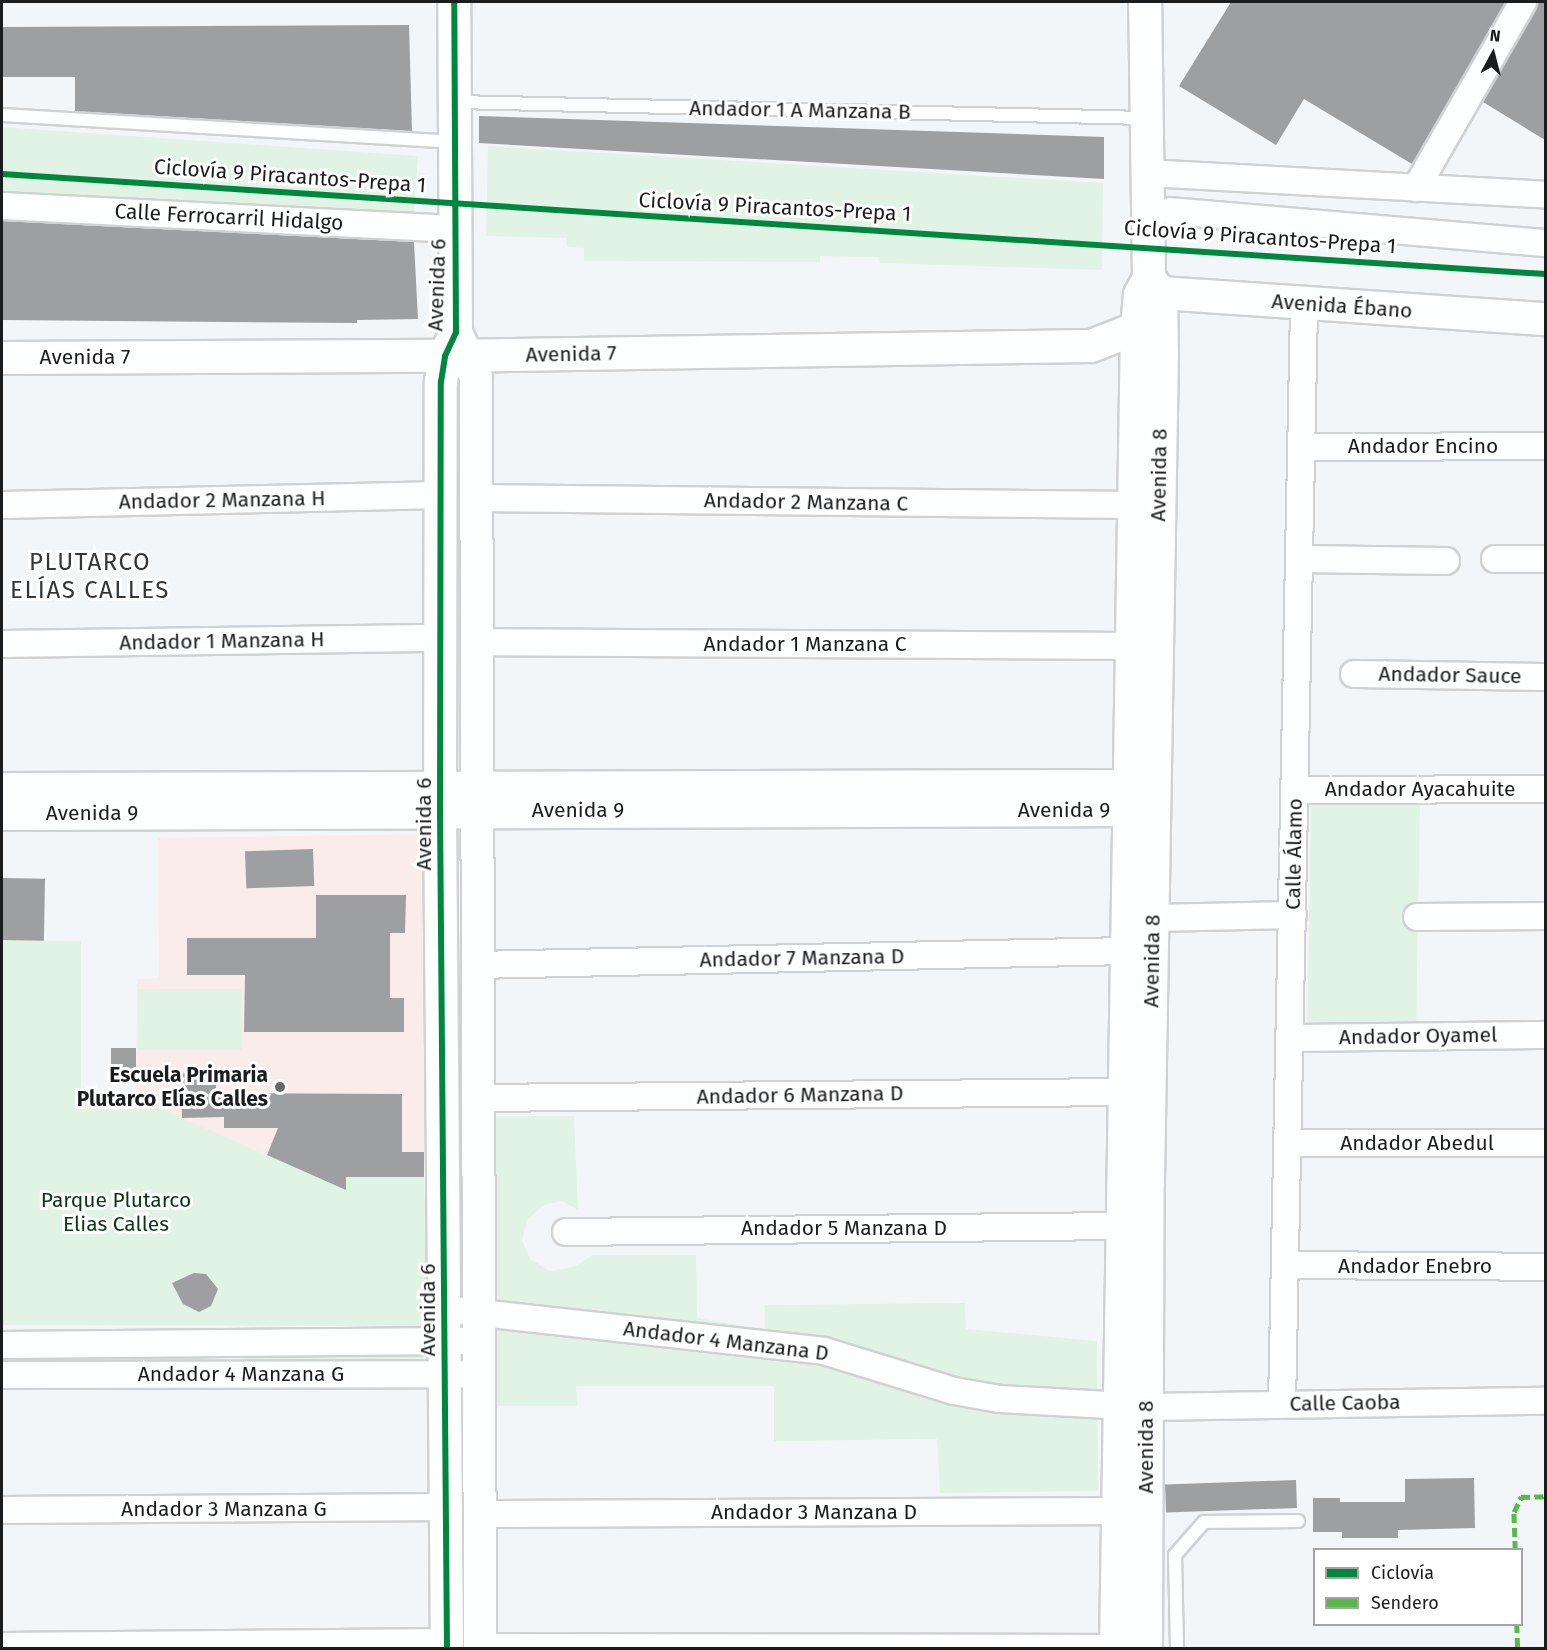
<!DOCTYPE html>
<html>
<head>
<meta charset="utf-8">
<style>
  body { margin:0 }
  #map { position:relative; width:1547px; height:1650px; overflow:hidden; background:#f3f6f8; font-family:"Fira Sans",sans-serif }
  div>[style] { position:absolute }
  .education>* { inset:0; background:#faeceb }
  .green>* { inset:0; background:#e1f3e4; transform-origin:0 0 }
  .building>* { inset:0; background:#9d9fa1; transform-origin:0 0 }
  .roads { filter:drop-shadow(2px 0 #d0d1d3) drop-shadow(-2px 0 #d0d1d3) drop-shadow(0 2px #d0d1d3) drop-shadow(0 -2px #d0d1d3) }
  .service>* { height:12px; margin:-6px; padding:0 6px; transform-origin:6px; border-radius:6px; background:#fdfefe }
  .minor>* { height:26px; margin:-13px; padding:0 13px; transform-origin:13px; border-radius:13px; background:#fdfefe }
  .tertiary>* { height:32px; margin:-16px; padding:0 16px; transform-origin:16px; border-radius:16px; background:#fdfefe }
  .quiet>* { height:4.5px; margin-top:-2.25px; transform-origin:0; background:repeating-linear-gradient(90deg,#58b947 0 9px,transparent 0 13.5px) }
  .cycleway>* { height:6px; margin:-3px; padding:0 3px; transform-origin:3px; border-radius:3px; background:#00873e }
  .dots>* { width:16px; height:16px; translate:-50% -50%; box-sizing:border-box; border:3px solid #fff; border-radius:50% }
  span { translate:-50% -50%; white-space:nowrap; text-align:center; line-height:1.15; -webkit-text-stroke:6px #fff; paint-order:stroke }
  .street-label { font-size:21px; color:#1b1c1e }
  .poi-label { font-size:21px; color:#1b1c1e; font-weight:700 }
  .right { translate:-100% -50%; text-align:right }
  .park-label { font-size:21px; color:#063914 }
  .quarter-label { font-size:24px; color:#34373a; letter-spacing:1.5px }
  .frame { position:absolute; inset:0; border:3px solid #1b1c1e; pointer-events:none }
  .legend { position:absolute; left:1313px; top:1548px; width:210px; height:78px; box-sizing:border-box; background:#fff; border:2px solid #a4a4a5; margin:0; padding:8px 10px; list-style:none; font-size:18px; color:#1b1c1e }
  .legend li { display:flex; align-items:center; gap:12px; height:30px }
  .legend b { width:30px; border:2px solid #a4a4a5 }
  .north { position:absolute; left:1463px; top:24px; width:60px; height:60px; -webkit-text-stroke:4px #fff; paint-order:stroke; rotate:7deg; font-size:16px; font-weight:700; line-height:24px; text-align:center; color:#1b1c1e }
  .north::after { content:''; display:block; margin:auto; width:21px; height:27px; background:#1b1c1e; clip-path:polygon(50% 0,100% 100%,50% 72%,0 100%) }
</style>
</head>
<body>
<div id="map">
  <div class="education">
    <div style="clip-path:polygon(426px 834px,424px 1177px,315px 1176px,136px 1098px,137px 979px,159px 978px,158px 838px)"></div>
  </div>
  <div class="green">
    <div style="left:2px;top:127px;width:417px;height:65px;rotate:4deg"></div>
    <div style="clip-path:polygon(488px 146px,1103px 183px,1102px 270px,880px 263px,879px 257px,820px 256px,820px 262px,584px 261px,584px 248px,567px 247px,566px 238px,486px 236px)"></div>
    <div style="left:1311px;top:801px;width:109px;height:226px;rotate:1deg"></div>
    <div style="clip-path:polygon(2px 940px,81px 941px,81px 1096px,136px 1098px,315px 1176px,424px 1177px,428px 1326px,2px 1325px)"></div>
    <div style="left:138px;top:989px;width:104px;height:61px"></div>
    <div style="clip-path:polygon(490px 1116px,574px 1116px,578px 1210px,562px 1201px,544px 1205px,528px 1219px,522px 1240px,530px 1259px,550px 1271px,574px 1267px,593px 1255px,696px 1255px,697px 1318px,765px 1330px,765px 1305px,965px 1303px,966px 1329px,1097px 1341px,1098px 1491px,940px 1493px,937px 1439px,774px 1441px,774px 1386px,576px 1386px,577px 1406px,489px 1406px)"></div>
    <div style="left:241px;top:1351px;width:182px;height:12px"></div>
    <div style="left:207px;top:1352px;width:12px;height:174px;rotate:90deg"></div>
  </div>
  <div class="building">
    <div style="clip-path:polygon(1231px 2px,1506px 2px,1412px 164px,1304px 99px,1276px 145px,1179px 86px)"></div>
    <div style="clip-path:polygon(1538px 2px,1545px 2px,1545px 140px,1483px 102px)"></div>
    <div style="clip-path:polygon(409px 25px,412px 131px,75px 111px,75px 77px,2px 77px,2px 27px)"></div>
    <div style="clip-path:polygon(479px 116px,1104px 137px,1104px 179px,479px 143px)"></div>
    <div style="clip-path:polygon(2px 221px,414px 242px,418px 319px,357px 320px,357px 323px,2px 320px)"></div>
    <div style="left:313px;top:849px;width:37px;height:68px;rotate:88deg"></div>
    <div style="left:2px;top:878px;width:43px;height:62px;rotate:1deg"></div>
    <div style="clip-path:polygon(316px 895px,406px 895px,405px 933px,390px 933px,390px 998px,404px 998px,404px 1032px,244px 1032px,245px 975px,187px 975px,187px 938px,316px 938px)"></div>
    <div style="left:111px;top:1048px;width:25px;height:28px"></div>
    <div style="clip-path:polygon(216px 1072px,216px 1093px,402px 1094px,402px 1152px,424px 1152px,424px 1177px,346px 1177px,346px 1190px,267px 1155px,278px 1128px,224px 1128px,224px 1117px,182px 1118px,181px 1073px)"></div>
    <div style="clip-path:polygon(194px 1273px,206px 1274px,218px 1289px,211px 1306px,199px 1312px,183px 1304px,172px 1283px)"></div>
    <div style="clip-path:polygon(1474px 1478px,1475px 1528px,1398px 1530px,1398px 1538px,1342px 1538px,1342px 1532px,1313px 1532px,1313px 1498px,1340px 1498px,1340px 1502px,1405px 1502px,1405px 1479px)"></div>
    <div style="left:1296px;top:1480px;width:28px;height:131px;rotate:88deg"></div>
  </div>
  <div class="roads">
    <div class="service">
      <div style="left:456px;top:102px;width:689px;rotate:1.33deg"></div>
      <div style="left:2px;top:115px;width:453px;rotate:3.4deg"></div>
      <div style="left:1177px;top:1648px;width:93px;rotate:-91.2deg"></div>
      <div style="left:1175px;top:1555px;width:44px;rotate:-48.7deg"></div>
      <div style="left:1204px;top:1522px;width:94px;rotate:-0.6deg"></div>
    </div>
    <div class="minor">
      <div style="left:1146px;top:173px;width:401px;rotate:3.1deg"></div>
      <div style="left:1416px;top:188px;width:215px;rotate:-60.1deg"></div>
      <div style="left:2px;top:206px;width:455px;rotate:2.9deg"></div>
      <div style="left:1170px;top:211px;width:377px;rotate:4.9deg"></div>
      <div style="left:1301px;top:447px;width:245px;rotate:-0.2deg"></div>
      <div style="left:476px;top:498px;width:660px;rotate:0.61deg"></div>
      <div style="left:2px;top:505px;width:440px;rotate:-1.3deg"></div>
      <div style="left:1299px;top:559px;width:147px;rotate:0.8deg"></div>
      <div style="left:1495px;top:559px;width:51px"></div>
      <div style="left:477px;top:642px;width:656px;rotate:0.35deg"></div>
      <div style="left:2px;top:644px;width:440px;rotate:-0.8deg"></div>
      <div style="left:1354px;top:674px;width:192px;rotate:0.9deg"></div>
      <div style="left:1294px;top:790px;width:252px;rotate:-0.2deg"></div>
      <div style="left:1417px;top:917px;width:129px;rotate:-0.4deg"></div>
      <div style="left:1153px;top:918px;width:140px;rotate:-1.2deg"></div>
      <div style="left:475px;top:965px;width:654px;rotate:-1.23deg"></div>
      <div style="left:1290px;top:1038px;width:256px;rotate:-0.7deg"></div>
      <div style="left:476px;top:1098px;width:648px;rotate:-0.53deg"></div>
      <div style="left:1288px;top:1143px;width:258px"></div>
      <div style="left:566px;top:1232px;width:556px;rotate:-0.62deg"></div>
      <div style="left:1285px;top:1265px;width:261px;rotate:0.4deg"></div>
      <div style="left:445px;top:1309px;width:381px;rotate:6.3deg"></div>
      <div style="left:824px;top:1351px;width:136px;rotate:17.1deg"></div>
      <div style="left:954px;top:1391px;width:47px;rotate:9.9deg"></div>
      <div style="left:1000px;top:1399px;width:145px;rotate:3.2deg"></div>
      <div style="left:1145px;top:1407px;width:401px;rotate:-0.9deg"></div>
      <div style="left:2px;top:1345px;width:479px;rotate:-0.5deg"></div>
      <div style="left:2px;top:1375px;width:479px;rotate:-0.1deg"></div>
      <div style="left:1282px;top:1404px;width:1100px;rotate:-88.85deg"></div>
      <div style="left:2px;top:1510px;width:444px;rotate:-0.4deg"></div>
      <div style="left:482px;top:1514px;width:653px;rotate:-0.26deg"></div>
      <div style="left:2px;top:1646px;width:445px;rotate:-0.5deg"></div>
      <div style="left:480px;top:1647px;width:636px;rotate:0.09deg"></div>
    </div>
    <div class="tertiary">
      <div style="left:1140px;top:295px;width:21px;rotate:-5deg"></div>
      <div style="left:1161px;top:293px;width:386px;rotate:3.9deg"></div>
      <div style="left:456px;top:332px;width:49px;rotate:66deg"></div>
      <div style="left:476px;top:377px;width:1271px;rotate:89.82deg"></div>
      <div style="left:2px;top:358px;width:443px;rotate:-0.3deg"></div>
      <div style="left:445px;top:356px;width:646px;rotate:-0.89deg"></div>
      <div style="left:1091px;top:346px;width:49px;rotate:-21.4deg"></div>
      <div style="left:2px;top:789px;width:1149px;rotate:-0.15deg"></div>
      <div style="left:2px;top:814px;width:1151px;rotate:-0.2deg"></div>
      <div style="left:447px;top:1648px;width:837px;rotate:-90.48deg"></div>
      <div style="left:440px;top:811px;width:429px;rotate:-89.9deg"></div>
      <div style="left:441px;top:382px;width:26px;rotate:-81deg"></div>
      <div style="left:445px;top:356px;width:26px;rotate:-65deg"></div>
      <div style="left:456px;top:332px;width:330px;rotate:-90.3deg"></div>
      <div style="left:1116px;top:1648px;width:1320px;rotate:-89.09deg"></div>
      <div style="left:1137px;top:328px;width:33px;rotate:-85deg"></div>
      <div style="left:1140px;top:295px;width:19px;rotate:-62deg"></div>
      <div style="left:1149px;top:278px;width:276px;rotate:-90.8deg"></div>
      <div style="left:1146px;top:1648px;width:467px;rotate:-89.8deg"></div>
      <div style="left:1148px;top:1181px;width:826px;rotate:-89.03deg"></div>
      <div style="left:1162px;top:355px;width:62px;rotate:-90.9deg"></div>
      <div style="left:1161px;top:293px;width:19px;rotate:-129deg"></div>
    </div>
  </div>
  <div class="quiet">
    <div style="left:1515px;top:1550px;width:38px;rotate:-92deg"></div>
    <div style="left:1514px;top:1512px;width:17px;rotate:-65deg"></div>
    <div style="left:1521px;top:1497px;width:25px;rotate:-2deg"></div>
    <div style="left:1517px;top:1624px;width:24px;rotate:88deg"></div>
  </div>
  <div class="cycleway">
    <div style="left:2px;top:174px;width:1547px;rotate:3.71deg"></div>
    <div style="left:447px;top:1648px;width:837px;rotate:-90.48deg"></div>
    <div style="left:440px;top:811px;width:429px;rotate:-89.9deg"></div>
    <div style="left:441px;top:382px;width:26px;rotate:-81deg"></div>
    <div style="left:445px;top:356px;width:26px;rotate:-65deg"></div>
    <div style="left:456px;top:332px;width:330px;rotate:-90.3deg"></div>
  </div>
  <div class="dots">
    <div style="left:280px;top:1087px;background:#67686a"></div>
  </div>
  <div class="street-label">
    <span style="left:800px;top:110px;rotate:1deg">Andador 1 A Manzana B</span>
    <span style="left:290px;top:176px;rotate:4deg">Ciclovía 9 Piracantos-Prepa 1</span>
    <span style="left:775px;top:207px;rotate:3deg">Ciclovía 9 Piracantos-Prepa 1</span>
    <span style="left:229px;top:217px;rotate:3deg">Calle Ferrocarril Hidalgo</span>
    <span style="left:1260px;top:237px;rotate:4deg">Ciclovía 9 Piracantos-Prepa 1</span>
    <span style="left:437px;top:285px;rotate:-88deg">Avenida 6</span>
    <span style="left:1342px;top:306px;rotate:4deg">Avenida Ébano</span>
    <span style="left:571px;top:354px;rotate:-1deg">Avenida 7</span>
    <span style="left:85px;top:357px">Avenida 7</span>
    <span style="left:1423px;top:446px">Andador Encino</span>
    <span style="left:1159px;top:475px;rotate:-89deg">Avenida 8</span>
    <span style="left:222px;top:500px;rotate:-1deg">Andador 2 Manzana H</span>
    <span style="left:806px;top:502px;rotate:1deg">Andador 2 Manzana C</span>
    <span style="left:222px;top:641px;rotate:-1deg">Andador 1 Manzana H</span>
    <span style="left:805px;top:644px">Andador 1 Manzana C</span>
    <span style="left:1450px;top:675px;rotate:1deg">Andador Sauce</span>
    <span style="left:1420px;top:789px">Andador Ayacahuite</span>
    <span style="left:578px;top:810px">Avenida 9</span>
    <span style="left:1064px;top:810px">Avenida 9</span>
    <span style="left:92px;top:813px">Avenida 9</span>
    <span style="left:424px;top:824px;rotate:-90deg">Avenida 6</span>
    <span style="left:1294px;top:854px;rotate:-89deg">Calle Álamo</span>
    <span style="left:802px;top:958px;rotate:-1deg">Andador 7 Manzana D</span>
    <span style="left:1152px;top:961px;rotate:-89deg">Avenida 8</span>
    <span style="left:1418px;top:1036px;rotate:-1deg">Andador Oyamel</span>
    <span style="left:800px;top:1095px;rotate:-1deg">Andador 6 Manzana D</span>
    <span style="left:1417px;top:1143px">Andador Abedul</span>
    <span style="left:844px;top:1228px">Andador 5 Manzana D</span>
    <span style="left:1415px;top:1266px">Andador Enebro</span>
    <span style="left:428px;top:1310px;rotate:-90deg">Avenida 6</span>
    <span style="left:726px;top:1341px;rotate:7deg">Andador 4 Manzana D</span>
    <span style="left:241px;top:1374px">Andador 4 Manzana G</span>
    <span style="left:1345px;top:1403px;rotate:-1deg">Calle Caoba</span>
    <span style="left:1146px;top:1447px;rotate:-90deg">Avenida 8</span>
    <span style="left:224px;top:1509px">Andador 3 Manzana G</span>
    <span style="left:814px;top:1512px">Andador 3 Manzana D</span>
  </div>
  <div class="poi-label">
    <span class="right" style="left:268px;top:1087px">Escuela Primaria<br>Plutarco Elías Calles</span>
  </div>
  <div class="park-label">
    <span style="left:116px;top:1212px">Parque Plutarco<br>Elias Calles</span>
  </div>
  <div class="quarter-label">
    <span style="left:90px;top:577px">PLUTARCO<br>ELÍAS CALLES</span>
  </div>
  <div class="frame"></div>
  <ul class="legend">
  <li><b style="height:8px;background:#00873e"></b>Ciclovía</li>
  <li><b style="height:8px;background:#58b947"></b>Sendero</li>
  </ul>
  <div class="north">N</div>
</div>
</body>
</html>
